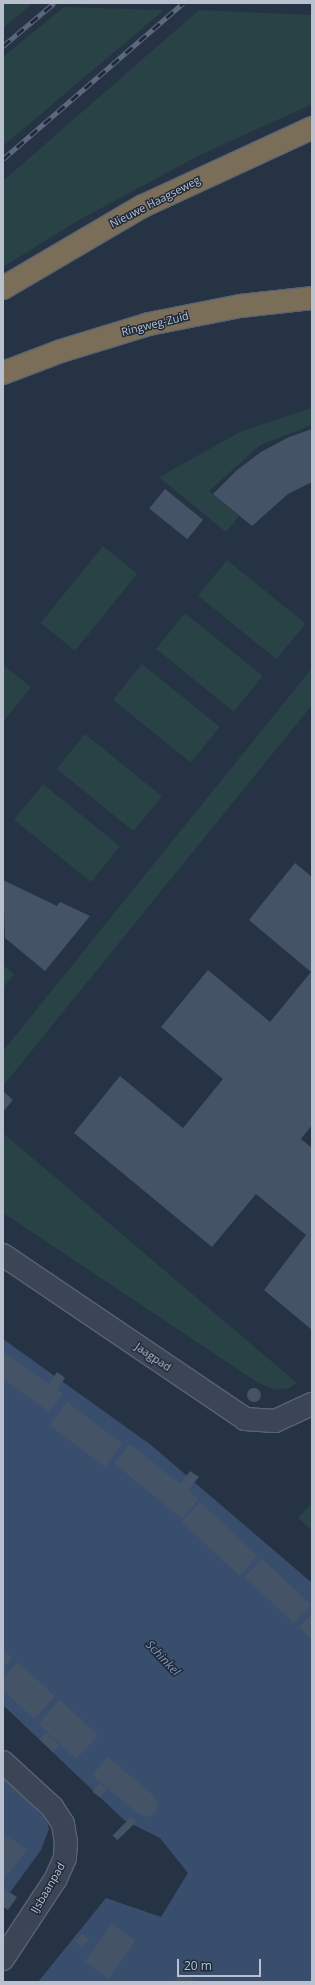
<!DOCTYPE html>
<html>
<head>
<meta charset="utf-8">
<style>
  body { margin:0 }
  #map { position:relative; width:315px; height:1985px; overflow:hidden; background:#263345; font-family:"Open Sans",sans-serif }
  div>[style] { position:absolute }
  .green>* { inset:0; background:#284246; transform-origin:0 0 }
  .water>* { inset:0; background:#394e6d }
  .building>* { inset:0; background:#455367; transform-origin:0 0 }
  .round { border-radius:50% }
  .roads { filter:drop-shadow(1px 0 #596372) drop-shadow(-1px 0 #596372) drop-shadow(0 1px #596372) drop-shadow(0 -1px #596372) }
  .street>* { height:22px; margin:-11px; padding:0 11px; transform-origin:11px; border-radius:11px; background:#3b4555 }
  .highway>* { height:22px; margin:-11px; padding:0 11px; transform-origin:11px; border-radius:11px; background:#7b6e58 }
  .rail>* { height:4.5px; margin-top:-2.25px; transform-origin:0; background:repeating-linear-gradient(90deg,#1f2a3a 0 9px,#5d697c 0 18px); box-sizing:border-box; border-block:1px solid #5d697c }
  span { translate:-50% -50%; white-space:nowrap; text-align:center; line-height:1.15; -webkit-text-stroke:3px #1f2a3a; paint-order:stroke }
  .street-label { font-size:11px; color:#b9c1ce }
  .water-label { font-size:12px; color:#7e96b6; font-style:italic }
  .frame { position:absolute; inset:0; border:4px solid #b9c1ce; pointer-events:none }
  .scale { position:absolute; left:177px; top:1959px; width:84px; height:18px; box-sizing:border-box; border:2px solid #b9c1ce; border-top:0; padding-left:5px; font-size:12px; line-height:14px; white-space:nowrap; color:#b9c1ce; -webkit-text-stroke:3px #1f2a3a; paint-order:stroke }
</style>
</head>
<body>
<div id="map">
  <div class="green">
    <div style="clip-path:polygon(3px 3px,33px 3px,3px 28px)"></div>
    <div style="clip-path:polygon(64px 7px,164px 10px,3px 146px,3px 57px)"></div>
    <div style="clip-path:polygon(199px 10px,312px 15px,312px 104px,200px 155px,77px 221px,3px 267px,3px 181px)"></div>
    <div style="clip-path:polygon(312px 408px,312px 425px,260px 445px,209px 491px,239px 516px,226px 532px,159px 477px,242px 431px)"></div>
    <div style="left:103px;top:546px;width:44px;height:99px;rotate:39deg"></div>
    <div style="left:227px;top:560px;width:101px;height:46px;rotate:39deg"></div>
    <div style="left:185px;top:613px;width:100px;height:46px;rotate:39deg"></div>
    <div style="left:142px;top:664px;width:100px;height:46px;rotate:39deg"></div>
    <div style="clip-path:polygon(3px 665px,31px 687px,3px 722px)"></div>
    <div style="clip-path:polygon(312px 668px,312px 705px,3px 1086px,3px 1051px)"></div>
    <div style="left:85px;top:734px;width:99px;height:45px;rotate:39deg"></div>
    <div style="left:43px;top:784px;width:99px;height:46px;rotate:39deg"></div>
    <div style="clip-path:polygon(3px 965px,14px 974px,3px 988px)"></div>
    <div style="clip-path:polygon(3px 1133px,297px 1383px,289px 1388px,276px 1390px,258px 1383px,3px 1213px)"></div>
    <div style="clip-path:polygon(312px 1503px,312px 1531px,298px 1518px)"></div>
  </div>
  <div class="water">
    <div style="clip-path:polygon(3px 1339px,151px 1445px,312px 1583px,312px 1982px,38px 1982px,106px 1898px,161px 1917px,188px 1873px,160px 1838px,124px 1820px,3px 1705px)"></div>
    <div style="clip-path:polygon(3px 1776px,46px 1819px,49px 1829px,41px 1850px,3px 1902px)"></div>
  </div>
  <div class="building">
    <div style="clip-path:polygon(312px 429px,312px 482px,288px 494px,252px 526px,213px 494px,236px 471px,261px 452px,289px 437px)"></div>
    <div style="left:165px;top:489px;width:49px;height:25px;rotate:39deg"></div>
    <div style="clip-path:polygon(295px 863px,312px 877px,312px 1125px,301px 1139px,312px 1148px,312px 1330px,264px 1290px,306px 1235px,256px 1194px,212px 1247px,74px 1133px,120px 1076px,183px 1128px,223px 1079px,161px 1027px,208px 970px,270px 1022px,311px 972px,249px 920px)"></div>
    <div style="clip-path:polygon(3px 880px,57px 906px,60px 902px,90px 916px,45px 971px,5px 938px)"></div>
    <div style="clip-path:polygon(3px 1091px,13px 1100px,3px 1112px)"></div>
    <div style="clip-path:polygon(3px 1351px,49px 1384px,57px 1372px,65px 1378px,57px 1390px,63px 1394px,49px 1412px,3px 1379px)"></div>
    <div class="round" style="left:247px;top:1388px;width:14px;height:14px"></div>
    <div style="left:67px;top:1402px;width:69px;height:29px;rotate:37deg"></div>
    <div style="clip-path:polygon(130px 1444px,180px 1484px,190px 1471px,199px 1477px,188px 1490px,198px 1499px,182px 1519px,114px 1463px)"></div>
    <div style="left:200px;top:1502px;width:79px;height:27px;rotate:43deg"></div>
    <div style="left:262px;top:1559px;width:67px;height:25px;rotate:43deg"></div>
    <div style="clip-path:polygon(312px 1614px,312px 1640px,299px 1627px)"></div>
    <div style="clip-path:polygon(3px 1649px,12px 1658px,3px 1668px)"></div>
    <div style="clip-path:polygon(18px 1662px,55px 1696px,34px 1719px,3px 1690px,3px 1678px)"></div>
    <div style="left:60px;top:1700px;width:52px;height:32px;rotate:43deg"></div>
    <div style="left:46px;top:1732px;width:19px;height:10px;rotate:43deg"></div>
    <div style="clip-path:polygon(108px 1757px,155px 1797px,158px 1804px,155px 1814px,147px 1817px,136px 1812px,92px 1775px)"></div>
    <div style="left:99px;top:1783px;width:10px;height:11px;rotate:37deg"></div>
    <div style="left:131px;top:1817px;width:7px;height:26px;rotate:45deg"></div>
    <div style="clip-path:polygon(7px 1835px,27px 1850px,3px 1881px,3px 1840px)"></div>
    <div style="clip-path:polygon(3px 1888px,17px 1897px,8px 1910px,3px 1907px)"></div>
    <div style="left:112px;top:1924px;width:29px;height:46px;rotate:36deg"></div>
    <div style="clip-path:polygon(82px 1934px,89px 1939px,82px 1947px,75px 1942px)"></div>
    <div style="clip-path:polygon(178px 1973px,197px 1981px,197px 1982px,174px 1982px)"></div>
  </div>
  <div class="roads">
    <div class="street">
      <div style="left:3px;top:1255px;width:292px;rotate:34.1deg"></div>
      <div style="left:245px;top:1419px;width:30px;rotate:4deg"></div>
      <div style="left:275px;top:1421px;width:41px;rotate:-24.7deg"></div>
      <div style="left:3px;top:1762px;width:67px;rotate:42.6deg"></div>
      <div style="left:52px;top:1807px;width:20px;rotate:57deg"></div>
      <div style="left:63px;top:1824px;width:18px;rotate:81deg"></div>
      <div style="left:66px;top:1842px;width:16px;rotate:94deg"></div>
      <div style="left:65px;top:1858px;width:24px;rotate:114deg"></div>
      <div style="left:55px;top:1880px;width:95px;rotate:123.4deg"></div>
    </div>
    <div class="highway">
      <div style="left:3px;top:288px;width:162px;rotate:-30.4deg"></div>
      <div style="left:143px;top:206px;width:186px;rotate:-24.8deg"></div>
      <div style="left:3px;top:373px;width:62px;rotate:-20.8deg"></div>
      <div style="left:61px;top:351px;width:92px;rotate:-17.1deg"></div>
      <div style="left:149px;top:324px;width:93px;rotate:-11.2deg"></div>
      <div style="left:240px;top:306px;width:72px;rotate:-6.3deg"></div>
    </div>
  </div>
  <div class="rail">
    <div style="left:3px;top:46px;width:67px;rotate:-40.1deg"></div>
    <div style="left:3px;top:159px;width:238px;rotate:-40.9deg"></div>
  </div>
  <div class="street-label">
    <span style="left:155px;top:202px;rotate:-27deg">Nieuwe Haagseweg</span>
    <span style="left:155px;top:324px;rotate:-14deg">Ringweg-Zuid</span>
    <span style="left:153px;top:1357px;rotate:34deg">Jaagpad</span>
    <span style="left:48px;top:1888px;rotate:-60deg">IJsbaanpad</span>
  </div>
  <div class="water-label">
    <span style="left:163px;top:1658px;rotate:46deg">Schinkel</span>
  </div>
  <div class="frame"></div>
  <div class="scale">20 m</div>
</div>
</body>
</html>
